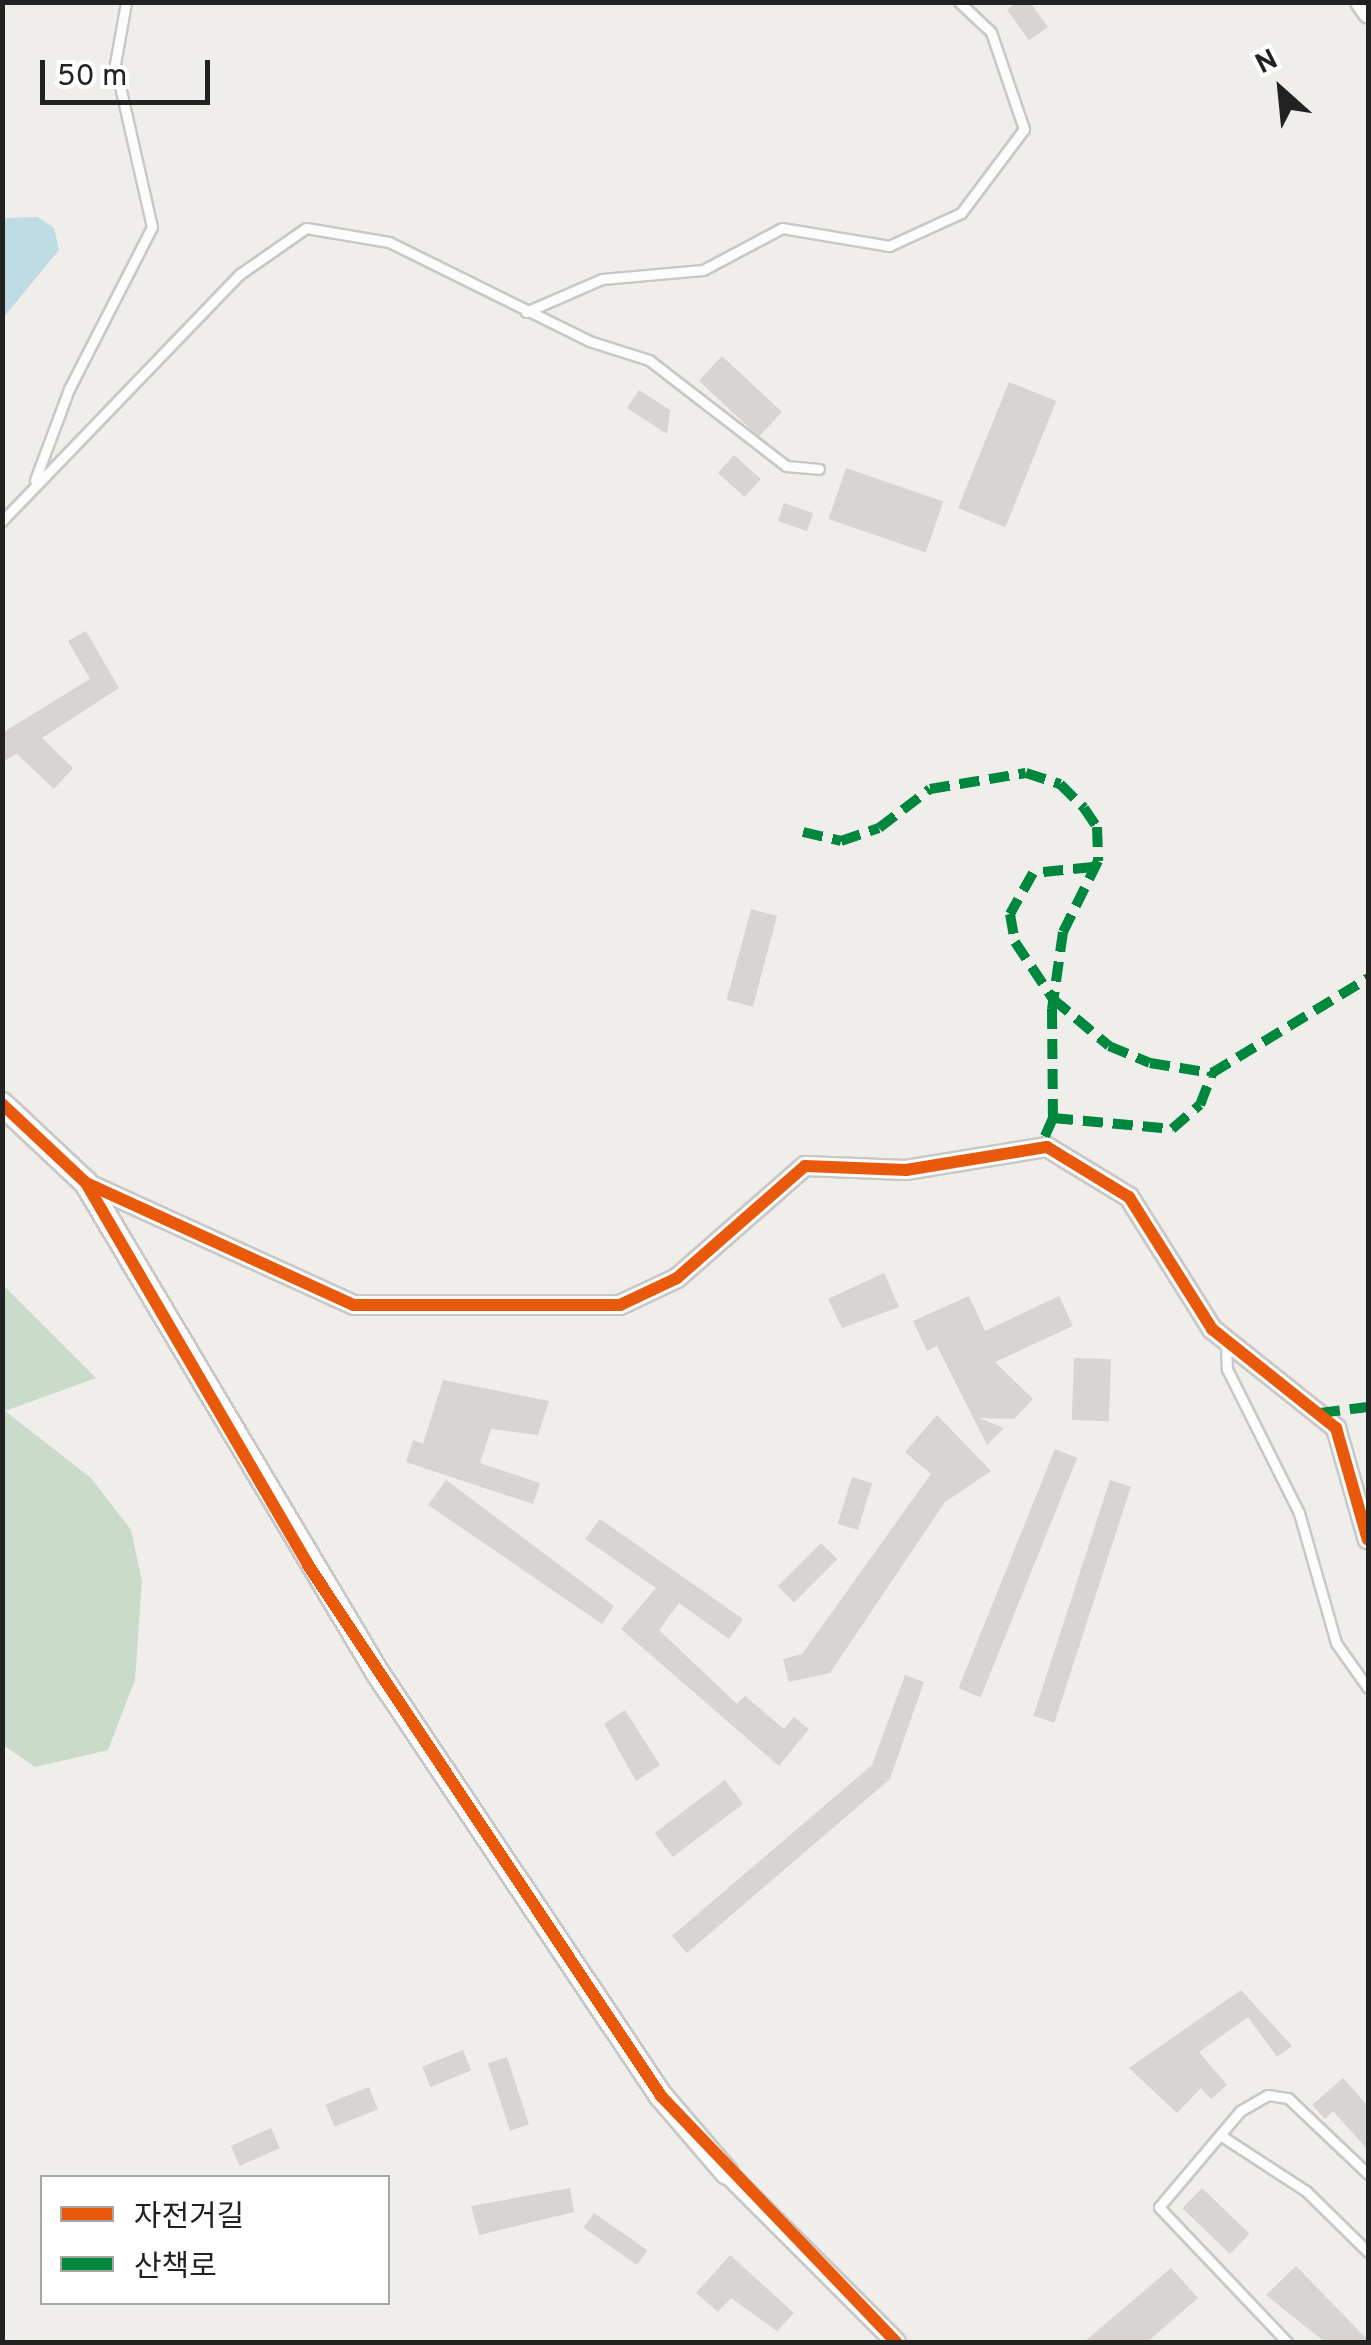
<!DOCTYPE html>
<html>
<head>
<meta charset="utf-8">
<style>
  body { margin:0 }
  #map { position:relative; width:1371px; height:2345px; overflow:hidden; background:#f0eeeb; font-family:Overpass,"Noto Sans KR",sans-serif }
  div>[style] { position:absolute }
  .cemetery>* { inset:0; background:#cadbca }
  .water>* { inset:0; background:#bfdbe3 }
  .building>* { inset:0; background:#d7d4d2; transform-origin:0 0 }
  .roads { filter:drop-shadow(2px 0 #c9c8c7) drop-shadow(-2px 0 #c9c8c7) drop-shadow(0 2px #c9c8c7) drop-shadow(0 -2px #c9c8c7) }
  .service>* { height:9px; margin:-4.5px; padding:0 4.5px; transform-origin:4.5px; border-radius:4.5px; background:#fdfcfc }
  .minor>* { height:18px; margin:-9px; padding:0 9px; transform-origin:9px; border-radius:9px; background:#fdfcfc }
  .tertiary>* { height:22px; margin:-11px; padding:0 11px; transform-origin:11px; border-radius:11px; background:#fdfcfc }
  .quiet>* { height:10px; margin-top:-5px; transform-origin:0; background:repeating-linear-gradient(90deg,#00873e 0 20px,transparent 0 30px) }
  .cycleway>* { height:12px; margin:-6px; padding:0 6px; transform-origin:6px; border-radius:6px; background:#e8590c }
  span { translate:-50% -50%; white-space:nowrap; text-align:center; line-height:1.15; -webkit-text-stroke:10px #fff; paint-order:stroke }
  .frame { position:absolute; inset:0; border:5px solid #222; pointer-events:none }
  .legend { position:absolute; left:40px; top:2175px; width:350px; height:130px; box-sizing:border-box; background:#fff; border:2px solid #a7a7a7; margin:0; padding:12px 18px; list-style:none; font-size:30px; color:#222 }
  .legend li { display:flex; align-items:center; gap:20px; height:50px }
  .legend b { width:50px; border:2px solid #a7a7a7 }
  .north { position:absolute; left:1231px; top:40px; width:100px; height:100px; -webkit-text-stroke:8px #fff; paint-order:stroke; rotate:333deg; font-size:28px; font-weight:700; line-height:40px; text-align:center; color:#222 }
  .north::after { content:''; display:block; margin:auto; width:35px; height:45px; background:#222; clip-path:polygon(50% 0,100% 100%,50% 72%,0 100%) }
  .scale { position:absolute; left:40px; top:60px; width:170px; height:45px; box-sizing:border-box; border:5px solid #222; border-top:0; padding-left:12px; font-size:30px; line-height:35px; white-space:nowrap; color:#222; -webkit-text-stroke:8px #fff; paint-order:stroke }
</style>
</head>
<body>
<div id="map">
  <div class="cemetery">
    <div style="clip-path:polygon(2px 1284px,96px 1378px,5px 1411px,91px 1478px,131px 1530px,142px 1581px,135px 1680px,108px 1750px,35px 1767px,3px 1745px)"></div>
  </div>
  <div class="water">
    <div style="clip-path:polygon(38px 217px,54px 228px,59px 250px,3px 318px,3px 218px)"></div>
  </div>
  <div class="building">
    <div style="clip-path:polygon(1017px 2px,1030px 2px,1048px 27px,1029px 40px,1007px 10px)"></div>
    <div style="left:722px;top:356px;width:82px;height:34px;rotate:43deg"></div>
    <div style="left:1009px;top:382px;width:51px;height:136px;rotate:22deg"></div>
    <div style="clip-path:polygon(639px 390px,670px 410px,667px 434px,627px 408px)"></div>
    <div style="left:734px;top:455px;width:36px;height:24px;rotate:42deg"></div>
    <div style="left:846px;top:468px;width:103px;height:54px;rotate:19deg"></div>
    <div style="left:784px;top:503px;width:31px;height:19px;rotate:19deg"></div>
    <div style="clip-path:polygon(86px 631px,119px 688px,42px 738px,73px 768px,54px 789px,17px 754px,2px 762px,2px 733px,90px 679px,68px 641px)"></div>
    <div style="left:751px;top:909px;width:27px;height:94px;rotate:15deg"></div>
    <div style="clip-path:polygon(884px 1273px,899px 1307px,842px 1328px,828px 1299px)"></div>
    <div style="clip-path:polygon(969px 1296px,985px 1331px,1059px 1296px,1073px 1326px,995px 1362px,1033px 1399px,1014px 1419px,979px 1418px,1004px 1428px,987px 1445px,937px 1346px,927px 1351px,913px 1321px)"></div>
    <div style="left:1074px;top:1358px;width:37px;height:62px;rotate:2deg"></div>
    <div style="clip-path:polygon(443px 1380px,549px 1401px,538px 1435px,491px 1429px,480px 1463px,540px 1483px,533px 1504px,406px 1462px,413px 1440px,423px 1444px)"></div>
    <div style="clip-path:polygon(937px 1415px,991px 1471px,945px 1502px,830px 1673px,789px 1682px,783px 1659px,802px 1654px,931px 1474px,905px 1452px)"></div>
    <div style="left:1055px;top:1449px;width:24px;height:258px;rotate:22deg"></div>
    <div style="left:852px;top:1477px;width:21px;height:49px;rotate:17deg"></div>
    <div style="clip-path:polygon(446px 1480px,614px 1606px,602px 1624px,428px 1505px)"></div>
    <div style="left:1110px;top:1480px;width:22px;height:248px;rotate:18deg"></div>
    <div style="clip-path:polygon(600px 1519px,743px 1619px,729px 1639px,679px 1603px,659px 1630px,737px 1704px,745px 1696px,784px 1729px,794px 1717px,809px 1729px,779px 1766px,621px 1629px,656px 1588px,585px 1539px)"></div>
    <div style="left:821px;top:1543px;width:23px;height:61px;rotate:45deg"></div>
    <div style="clip-path:polygon(905px 1675px,924px 1682px,890px 1779px,687px 1953px,672px 1936px,872px 1765px)"></div>
    <div style="clip-path:polygon(625px 1710px,660px 1765px,636px 1781px,604px 1724px)"></div>
    <div style="left:725px;top:1780px;width:30px;height:88px;rotate:53deg"></div>
    <div style="clip-path:polygon(1241px 1990px,1292px 2046px,1277px 2057px,1248px 2017px,1199px 2052px,1227px 2085px,1211px 2099px,1201px 2088px,1177px 2113px,1129px 2068px)"></div>
    <div style="left:463px;top:2050px;width:22px;height:44px;rotate:68deg"></div>
    <div style="left:507px;top:2057px;width:71px;height:20px;rotate:72deg"></div>
    <div style="clip-path:polygon(1343px 2078px,1368px 2106px,1368px 2150px,1333px 2111px,1325px 2119px,1312px 2105px)"></div>
    <div style="left:369px;top:2087px;width:24px;height:47px;rotate:68deg"></div>
    <div style="left:271px;top:2128px;width:22px;height:44px;rotate:66deg"></div>
    <div style="clip-path:polygon(570px 2188px,574px 2212px,479px 2235px,471px 2206px)"></div>
    <div style="left:1202px;top:2188px;width:66px;height:28px;rotate:44deg"></div>
    <div style="left:594px;top:2213px;width:65px;height:18px;rotate:35deg"></div>
    <div style="clip-path:polygon(730px 2255px,794px 2313px,777px 2331px,731px 2298px,718px 2312px,696px 2293px)"></div>
    <div style="clip-path:polygon(1296px 2266px,1368px 2340px,1368px 2342px,1325px 2342px,1266px 2295px)"></div>
    <div style="clip-path:polygon(1171px 2268px,1198px 2298px,1147px 2342px,1084px 2342px)"></div>
  </div>
  <div class="roads">
    <div class="service">
      <div style="left:526px;top:312px;width:83px;rotate:-23.5deg"></div>
      <div style="left:602px;top:279px;width:101px;rotate:-5.1deg"></div>
      <div style="left:703px;top:270px;width:89px;rotate:-28deg"></div>
      <div style="left:782px;top:228px;width:109px;rotate:9.5deg"></div>
      <div style="left:889px;top:246px;width:79px;rotate:-24.6deg"></div>
      <div style="left:961px;top:213px;width:105px;rotate:-53.1deg"></div>
      <div style="left:1024px;top:129px;width:102px;rotate:-108.8deg"></div>
      <div style="left:991px;top:32px;width:44px;rotate:-136.8deg"></div>
      <div style="left:35px;top:480px;width:97px;rotate:-69.5deg"></div>
      <div style="left:69px;top:389px;width:182px;rotate:-62.9deg"></div>
      <div style="left:152px;top:227px;width:167px;rotate:-102.8deg"></div>
      <div style="left:115px;top:64px;width:63px;rotate:-79.9deg"></div>
      <div style="left:2px;top:521px;width:343px;rotate:-46.1deg"></div>
      <div style="left:240px;top:274px;width:80px;rotate:-34.9deg"></div>
      <div style="left:306px;top:228px;width:84px;rotate:9.6deg"></div>
      <div style="left:389px;top:242px;width:223px;rotate:26.3deg"></div>
      <div style="left:589px;top:341px;width:63px;rotate:17.6deg"></div>
      <div style="left:649px;top:360px;width:173px;rotate:37.7deg"></div>
      <div style="left:786px;top:466px;width:33px;rotate:5deg"></div>
      <div style="left:1226px;top:1344px;width:25px;rotate:88deg"></div>
      <div style="left:1227px;top:1369px;width:161px;rotate:63.4deg"></div>
      <div style="left:1299px;top:1513px;width:135px;rotate:74.1deg"></div>
      <div style="left:1336px;top:1643px;width:55px;rotate:54.6deg"></div>
      <div style="left:1220px;top:2135px;width:103px;rotate:33.1deg"></div>
      <div style="left:1306px;top:2191px;width:87px;rotate:44.5deg"></div>
      <div style="left:1287px;top:2342px;width:186px;rotate:-133.5deg"></div>
      <div style="left:1159px;top:2207px;width:126px;rotate:-49.8deg"></div>
      <div style="left:1240px;top:2111px;width:32px;rotate:-30deg"></div>
      <div style="left:1268px;top:2095px;width:20px;rotate:9deg"></div>
      <div style="left:1288px;top:2098px;width:110px;rotate:43.5deg"></div>
    </div>
    <div class="minor">
      <div style="left:1360px;top:2px;width:14px;rotate:56deg"></div>
      <div style="left:86px;top:1183px;width:294px;rotate:24.5deg"></div>
      <div style="left:354px;top:1305px;width:266px"></div>
      <div style="left:620px;top:1305px;width:63px;rotate:-25.3deg"></div>
      <div style="left:677px;top:1278px;width:170px;rotate:-41.2deg"></div>
      <div style="left:805px;top:1166px;width:101px;rotate:2.3deg"></div>
      <div style="left:906px;top:1170px;width:143px;rotate:-9.3deg"></div>
      <div style="left:1047px;top:1147px;width:96px;rotate:31.4deg"></div>
      <div style="left:1129px;top:1197px;width:156px;rotate:57.8deg"></div>
      <div style="left:1212px;top:1329px;width:159px;rotate:38.6deg"></div>
      <div style="left:1336px;top:1428px;width:116px;rotate:74.1deg"></div>
      <div style="left:727px;top:2173px;width:239px;rotate:45deg"></div>
    </div>
    <div class="tertiary">
      <div style="left:2px;top:1104px;width:115px;rotate:43.2deg"></div>
      <div style="left:86px;top:1183px;width:569px;rotate:59.24deg"></div>
      <div style="left:377px;top:1672px;width:510px;rotate:56.19deg"></div>
      <div style="left:661px;top:2096px;width:101px;rotate:49.4deg"></div>
    </div>
  </div>
  <div class="quiet">
    <div style="left:803px;top:832px;width:39px;rotate:13deg"></div>
    <div style="left:841px;top:841px;width:40px;rotate:-18.9deg"></div>
    <div style="left:879px;top:828px;width:64px;rotate:-37.4deg"></div>
    <div style="left:930px;top:789px;width:97px;rotate:-9.5deg"></div>
    <div style="left:1026px;top:773px;width:36px;rotate:18deg"></div>
    <div style="left:1060px;top:784px;width:34px;rotate:45deg"></div>
    <div style="left:1084px;top:808px;width:23px;rotate:56deg"></div>
    <div style="left:1097px;top:827px;width:34px;rotate:88deg"></div>
    <div style="left:1098px;top:861px;width:79px;rotate:116.2deg"></div>
    <div style="left:1063px;top:932px;width:78px;rotate:98.1deg"></div>
    <div style="left:1052px;top:1009px;width:109px;rotate:89.5deg"></div>
    <div style="left:1053px;top:1118px;width:32px;rotate:114deg"></div>
    <div style="left:1093px;top:867px;width:60px;rotate:174.3deg"></div>
    <div style="left:1033px;top:873px;width:47px;rotate:119.3deg"></div>
    <div style="left:1010px;top:914px;width:28px;rotate:80deg"></div>
    <div style="left:1015px;top:942px;width:69px;rotate:56.3deg"></div>
    <div style="left:1053px;top:999px;width:73px;rotate:40deg"></div>
    <div style="left:1109px;top:1046px;width:44px;rotate:22.5deg"></div>
    <div style="left:1150px;top:1063px;width:63px;rotate:9.2deg"></div>
    <div style="left:1212px;top:1073px;width:183px;rotate:-31.3deg"></div>
    <div style="left:1053px;top:1118px;width:120px;rotate:5.3deg"></div>
    <div style="left:1172px;top:1129px;width:37px;rotate:-41deg"></div>
    <div style="left:1200px;top:1105px;width:34px;rotate:-69deg"></div>
    <div style="left:1320px;top:1413px;width:48px;rotate:-7.1deg"></div>
  </div>
  <div class="cycleway">
    <div style="left:2px;top:1104px;width:115px;rotate:43.2deg"></div>
    <div style="left:86px;top:1183px;width:442px;rotate:59.8deg"></div>
    <div style="left:308px;top:1565px;width:638px;rotate:56.38deg"></div>
    <div style="left:661px;top:2096px;width:340px;rotate:46.3deg"></div>
    <div style="left:86px;top:1183px;width:294px;rotate:24.5deg"></div>
    <div style="left:354px;top:1305px;width:266px"></div>
    <div style="left:620px;top:1305px;width:63px;rotate:-25.3deg"></div>
    <div style="left:677px;top:1278px;width:170px;rotate:-41.2deg"></div>
    <div style="left:805px;top:1166px;width:101px;rotate:2.3deg"></div>
    <div style="left:906px;top:1170px;width:143px;rotate:-9.3deg"></div>
    <div style="left:1047px;top:1147px;width:96px;rotate:31.4deg"></div>
    <div style="left:1129px;top:1197px;width:156px;rotate:57.8deg"></div>
    <div style="left:1212px;top:1329px;width:159px;rotate:38.6deg"></div>
    <div style="left:1336px;top:1428px;width:116px;rotate:74.1deg"></div>
  </div>
  <div class="frame"></div>
  <ul class="legend">
  <li><b style="height:12px;background:#e8590c"></b>자전거길</li>
  <li><b style="height:12px;background:#00873e"></b>산책로</li>
  </ul>
  <div class="north">N</div>
  <div class="scale">50 m</div>
</div>
</body>
</html>
